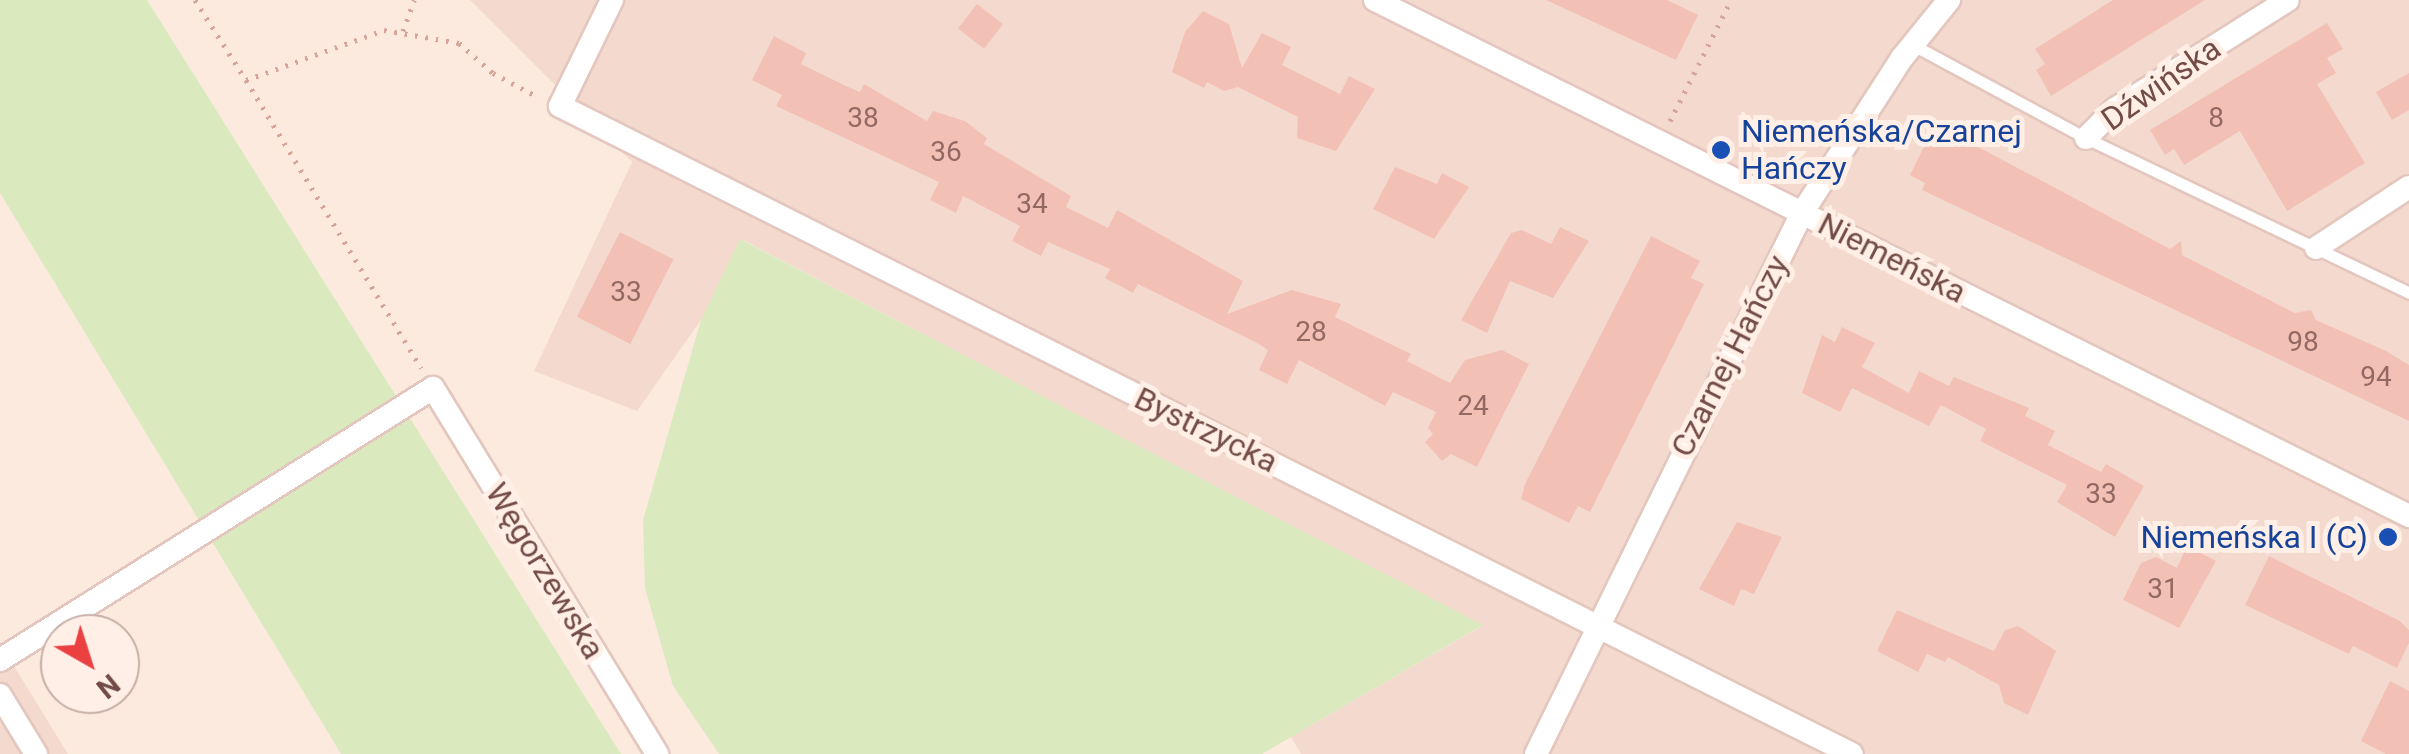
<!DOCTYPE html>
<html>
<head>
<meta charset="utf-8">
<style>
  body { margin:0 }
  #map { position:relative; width:2409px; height:754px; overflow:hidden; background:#fdeadf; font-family:Roboto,sans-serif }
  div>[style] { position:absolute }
  .residential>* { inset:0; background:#f4dace }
  .green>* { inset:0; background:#daeabe }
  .building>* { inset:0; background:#f3c0b6; transform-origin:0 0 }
  .path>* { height:5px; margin-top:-2.5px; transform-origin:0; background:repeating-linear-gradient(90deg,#d7a49a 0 2.5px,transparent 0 10.5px) }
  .roads { filter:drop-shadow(2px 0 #e3c7be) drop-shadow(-2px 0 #e3c7be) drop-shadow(0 2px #e3c7be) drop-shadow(0 -2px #e3c7be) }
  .service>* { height:11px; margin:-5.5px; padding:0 5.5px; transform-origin:5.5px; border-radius:5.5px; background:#fff }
  .minor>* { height:22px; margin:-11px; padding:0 11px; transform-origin:11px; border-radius:11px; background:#fff }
  .dots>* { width:28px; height:28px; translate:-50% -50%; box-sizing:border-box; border:5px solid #ffefe6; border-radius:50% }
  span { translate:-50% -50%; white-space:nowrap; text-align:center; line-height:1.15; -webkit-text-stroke:10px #ffefe6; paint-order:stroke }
  .number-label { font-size:28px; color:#936963 }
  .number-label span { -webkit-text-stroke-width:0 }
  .street-label { font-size:32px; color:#734c47 }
  .transit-label { font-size:32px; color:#164399 }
  .left { translate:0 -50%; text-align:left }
  .right { translate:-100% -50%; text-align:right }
  .north { position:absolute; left:40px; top:614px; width:100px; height:100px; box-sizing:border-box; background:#ffefe6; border:2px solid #c7aea6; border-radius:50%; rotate:141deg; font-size:28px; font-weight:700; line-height:40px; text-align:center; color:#734c47 }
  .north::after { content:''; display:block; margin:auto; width:35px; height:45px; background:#ea4042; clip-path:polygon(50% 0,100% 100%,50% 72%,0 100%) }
</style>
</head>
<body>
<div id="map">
  <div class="residential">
    <div style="clip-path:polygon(470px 0,2409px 0,2409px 754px,1301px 754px,1291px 737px,1482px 626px,741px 239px,701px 320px,637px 411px,534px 371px,632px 162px)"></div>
    <div style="clip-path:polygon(0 643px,68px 754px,0 754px)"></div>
  </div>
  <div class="green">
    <div style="clip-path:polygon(0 0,147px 0,621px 754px,341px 754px,0 193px)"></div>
    <div style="clip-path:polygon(740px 239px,1483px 625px,1262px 754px,719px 754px,673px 686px,645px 588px,643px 520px,701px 320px)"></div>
  </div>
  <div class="building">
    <div style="clip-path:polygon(1546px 0,1667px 0,1698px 15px,1676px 60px)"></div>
    <div style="clip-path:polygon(2113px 0,2205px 0,2051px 96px,2036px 70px,2045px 64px,2035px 49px)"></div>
    <div style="left:977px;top:4px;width:33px;height:31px;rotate:38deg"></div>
    <div style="clip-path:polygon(1203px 11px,1229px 24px,1242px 68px,1262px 33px,1291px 47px,1282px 65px,1340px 94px,1349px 76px,1375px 89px,1336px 151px,1297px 138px,1298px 117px,1238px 87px,1224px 91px,1207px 82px,1204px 88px,1172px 72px,1185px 32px)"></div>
    <div style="clip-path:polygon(2327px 23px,2343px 49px,2327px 58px,2336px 73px,2317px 84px,2365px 163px,2287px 211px,2240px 131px,2184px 165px,2174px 149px,2165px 155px,2150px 130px)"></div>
    <div style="clip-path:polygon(774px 36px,806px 53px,801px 64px,846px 86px,860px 92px,864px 84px,927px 121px,933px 111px,965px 121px,987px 138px,984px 144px,1071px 196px,1066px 207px,1108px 228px,1117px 210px,1243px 281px,1227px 314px,1292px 290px,1341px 304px,1335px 317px,1411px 354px,1407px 361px,1450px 383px,1465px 360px,1502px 350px,1529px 364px,1477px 467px,1451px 454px,1442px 461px,1425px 442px,1433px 434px,1428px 428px,1436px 412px,1393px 392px,1385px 406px,1299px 360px,1287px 384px,1259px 370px,1268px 350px,1257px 343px,1138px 284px,1133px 293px,1105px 278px,1110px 269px,1048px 242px,1041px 256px,1012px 241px,1020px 226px,963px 196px,956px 213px,930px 200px,939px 182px,776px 106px,782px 95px,752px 80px)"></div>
    <div style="clip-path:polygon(2409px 73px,2409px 110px,2392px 120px,2376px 92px)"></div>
    <div style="clip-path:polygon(1935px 124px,2170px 249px,2181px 241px,2182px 255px,2295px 313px,2311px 310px,2316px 320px,2386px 351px,2409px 365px,2409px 421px,1922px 190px,1925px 183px,1910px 175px)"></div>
    <div style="clip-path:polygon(1395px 167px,1437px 184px,1442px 173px,1469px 187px,1434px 239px,1373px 209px)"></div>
    <div style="clip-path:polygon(1560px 227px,1589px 241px,1553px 298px,1510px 281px,1487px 333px,1461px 320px,1511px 233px,1522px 230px,1551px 244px)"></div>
    <div style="left:620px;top:232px;width:60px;height:95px;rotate:27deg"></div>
    <div style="clip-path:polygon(1651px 236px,1700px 261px,1691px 278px,1704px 284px,1590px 512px,1578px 506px,1569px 523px,1521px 499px,1525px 484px)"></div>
    <div style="clip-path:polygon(1842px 327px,1875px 343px,1862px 367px,1909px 393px,1919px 371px,1949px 386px,1954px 377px,2029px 408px,2025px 416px,2055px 431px,2048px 445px,2101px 472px,2106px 464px,2144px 486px,2115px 537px,2057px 502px,2067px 485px,1980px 441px,1986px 429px,1941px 405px,1929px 426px,1852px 388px,1840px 412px,1802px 393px,1822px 335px,1835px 342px)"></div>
    <div style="clip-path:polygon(1737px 522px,1782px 537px,1754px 594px,1741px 589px,1734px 606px,1699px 589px)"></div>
    <div style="clip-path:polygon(2187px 546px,2216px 561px,2179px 628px,2123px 600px,2141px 563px,2156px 557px,2177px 568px)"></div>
    <div style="clip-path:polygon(2269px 556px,2400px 621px,2409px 630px,2409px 643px,2397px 668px,2353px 646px,2349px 654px,2245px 605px)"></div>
    <div style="clip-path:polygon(1897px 610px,1994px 651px,2005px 630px,2018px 626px,2056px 651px,2028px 715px,2004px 703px,1999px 685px,1948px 657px,1945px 662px,1927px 654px,1918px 672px,1877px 651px)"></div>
    <div style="clip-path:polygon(2390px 681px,2409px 691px,2409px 754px,2386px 754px,2361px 741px)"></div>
  </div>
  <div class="path">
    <div style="left:195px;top:0;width:95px;rotate:57.5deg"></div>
    <div style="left:246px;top:80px;width:147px;rotate:-19.9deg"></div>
    <div style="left:384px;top:30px;width:76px;rotate:9.8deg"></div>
    <div style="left:459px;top:43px;width:45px;rotate:41.4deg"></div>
    <div style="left:493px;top:73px;width:49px;rotate:28.1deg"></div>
    <div style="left:403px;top:31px;width:33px;rotate:-70deg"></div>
    <div style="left:246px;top:80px;width:337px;rotate:58.7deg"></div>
    <div style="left:1670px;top:121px;width:136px;rotate:-63.2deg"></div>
  </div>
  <div class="roads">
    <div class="service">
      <div style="left:1913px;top:45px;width:196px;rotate:28.3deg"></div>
      <div style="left:2086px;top:138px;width:358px;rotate:25.6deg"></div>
    </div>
    <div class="minor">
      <div style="left:612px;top:0;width:118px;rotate:116.1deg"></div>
      <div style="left:560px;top:106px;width:1445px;rotate:26.64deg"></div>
      <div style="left:1375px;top:0;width:1156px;rotate:26.52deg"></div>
      <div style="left:2086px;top:138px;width:41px;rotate:-45deg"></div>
      <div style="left:2115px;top:109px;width:204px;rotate:-32.2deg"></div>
      <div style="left:2316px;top:248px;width:111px;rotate:-33.3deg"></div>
      <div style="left:0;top:660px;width:511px;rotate:-32.14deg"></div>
      <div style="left:433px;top:388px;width:429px;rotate:58.5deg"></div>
      <div style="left:0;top:695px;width:69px;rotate:58.6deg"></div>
      <div style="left:1536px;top:754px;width:603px;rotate:-63.82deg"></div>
      <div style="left:1802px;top:213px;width:184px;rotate:-57.2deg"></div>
      <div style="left:1902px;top:58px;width:75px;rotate:-51deg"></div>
    </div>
  </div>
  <div class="dots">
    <div style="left:1721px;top:150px;background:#1a4fb4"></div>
    <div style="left:2388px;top:537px;background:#1a4fb4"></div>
  </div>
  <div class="number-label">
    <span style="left:863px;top:118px">38</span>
    <span style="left:2216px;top:118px">8</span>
    <span style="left:946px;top:152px">36</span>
    <span style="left:1032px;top:204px">34</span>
    <span style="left:626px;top:292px">33</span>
    <span style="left:1311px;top:332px">28</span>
    <span style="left:2303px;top:342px">98</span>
    <span style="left:2376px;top:377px">94</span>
    <span style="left:1473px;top:406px">24</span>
    <span style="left:2101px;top:494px">33</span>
    <span style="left:2163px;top:589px">31</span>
  </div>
  <div class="street-label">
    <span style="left:2161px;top:84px;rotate:-35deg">Dźwińska</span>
    <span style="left:1892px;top:258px;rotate:27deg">Niemeńska</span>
    <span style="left:1730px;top:356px;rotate:-63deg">Czarnej Hańczy</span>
    <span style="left:1206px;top:430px;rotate:26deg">Bystrzycka</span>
    <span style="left:545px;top:571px;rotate:59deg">Węgorzewska</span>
  </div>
  <div class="transit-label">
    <span class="left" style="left:1741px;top:150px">Niemeńska/Czarnej<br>Hańczy</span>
    <span class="right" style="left:2368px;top:537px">Niemeńska I (C)</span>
  </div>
  <div class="north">N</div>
</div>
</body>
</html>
